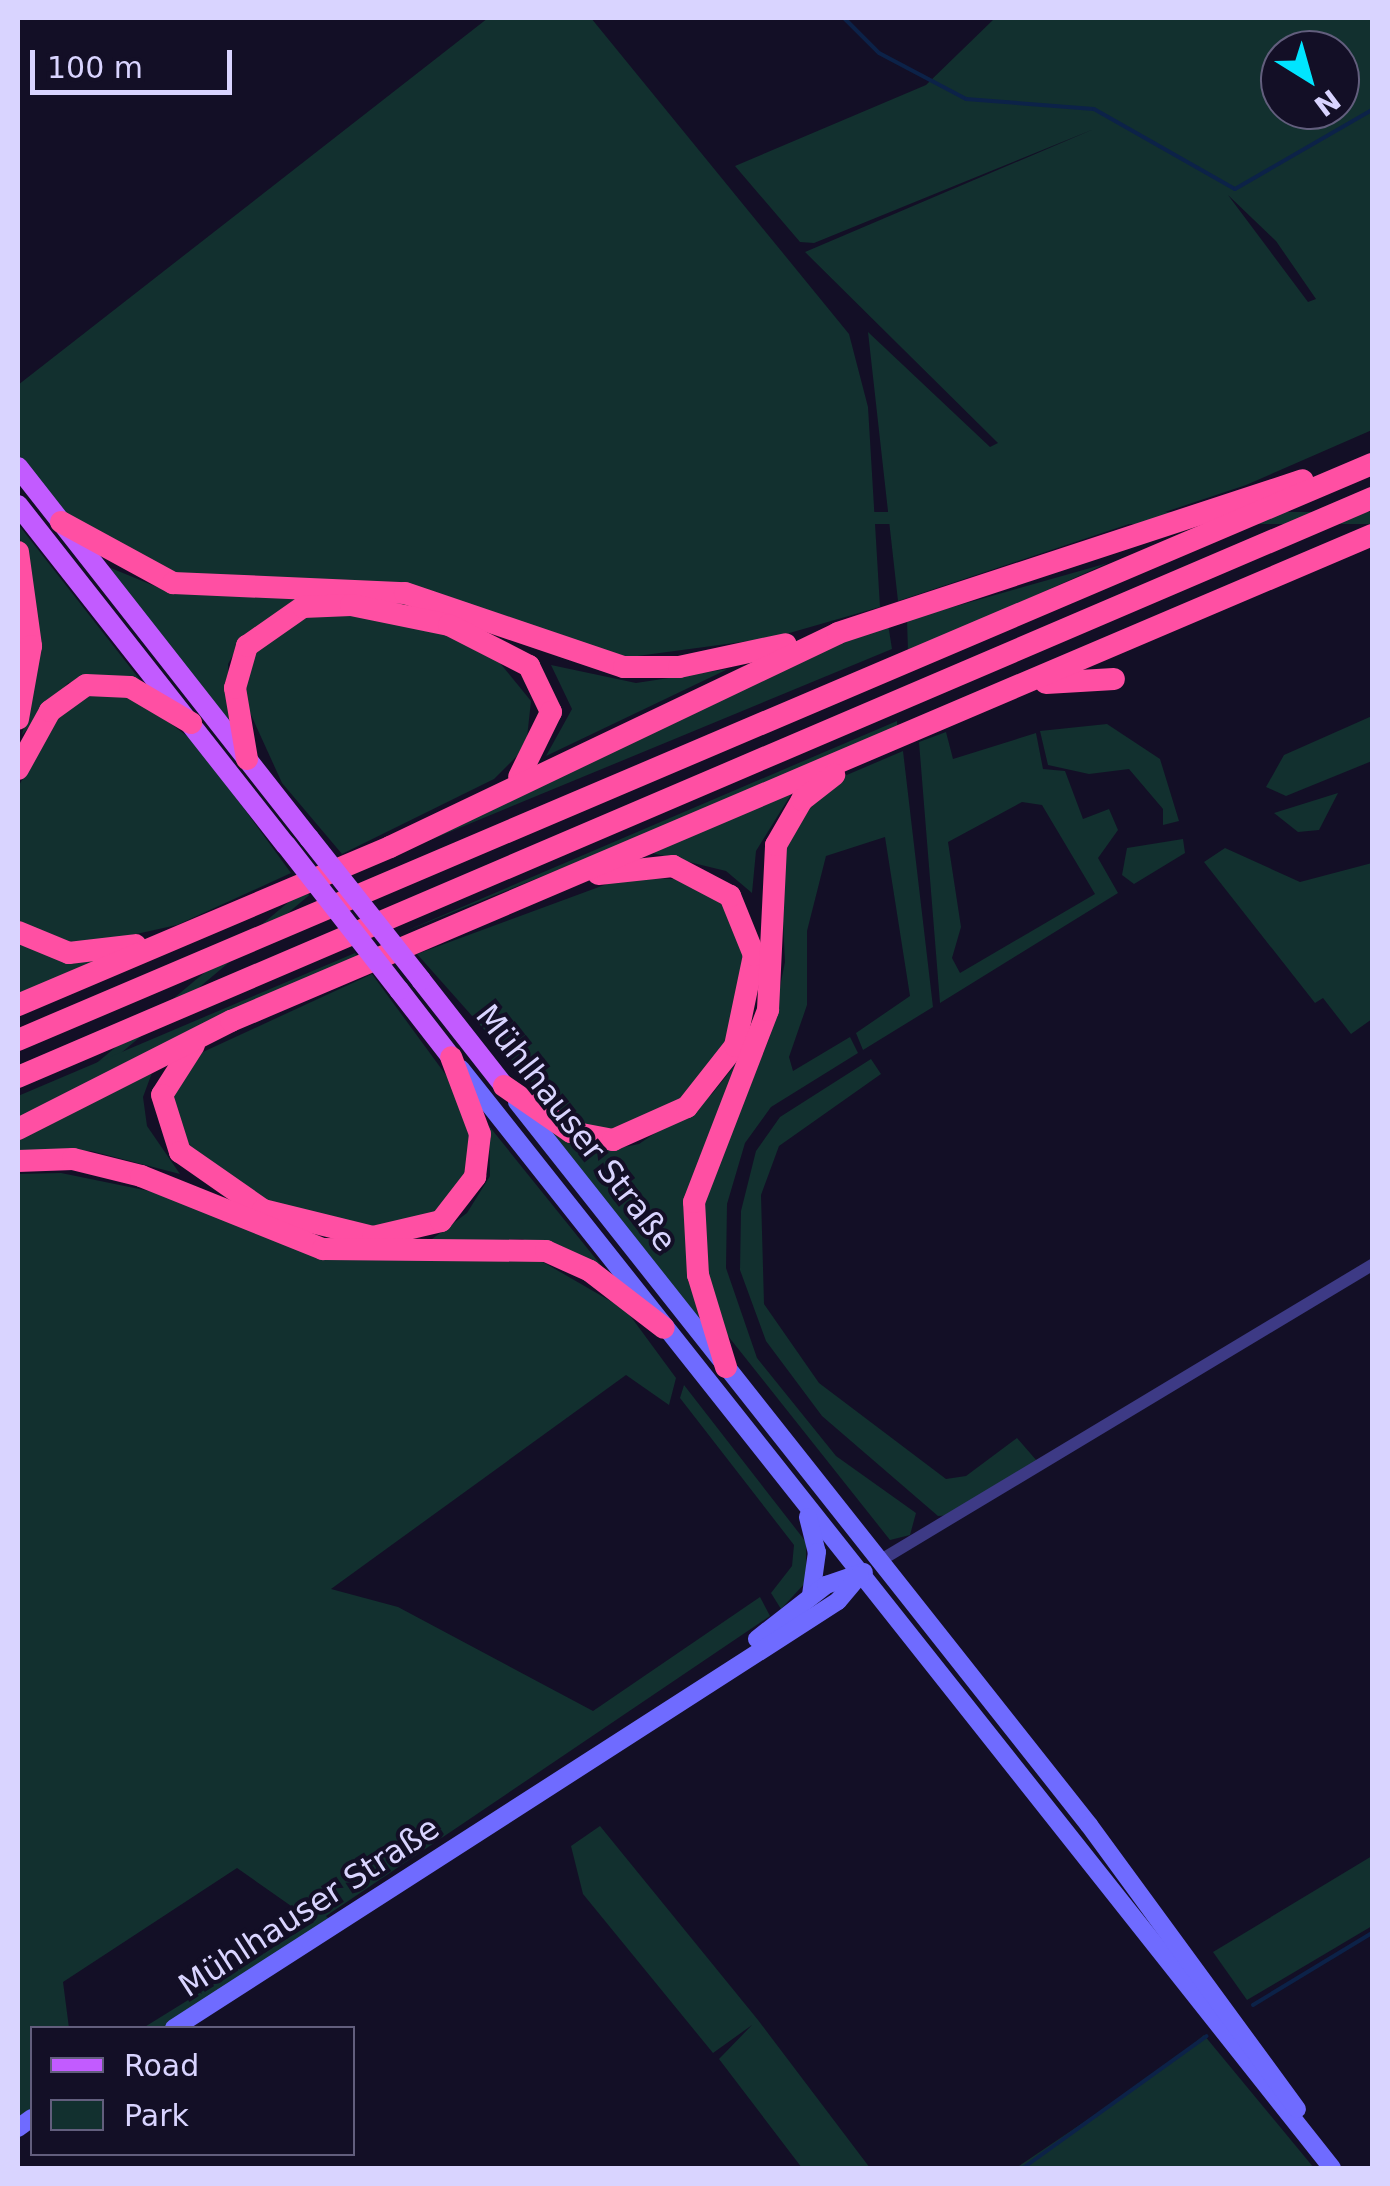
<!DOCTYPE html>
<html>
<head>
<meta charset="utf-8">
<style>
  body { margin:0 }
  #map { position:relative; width:1390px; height:2186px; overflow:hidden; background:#130f26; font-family:"DejaVu Sans",sans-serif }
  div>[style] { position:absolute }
  .green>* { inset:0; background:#12302f; transform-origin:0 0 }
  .stream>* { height:4px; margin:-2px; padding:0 2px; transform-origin:2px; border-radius:2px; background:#0c2248 }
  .street>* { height:12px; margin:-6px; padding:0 6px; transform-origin:6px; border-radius:6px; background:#3d3a85 }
  .secondary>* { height:18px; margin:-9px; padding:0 9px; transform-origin:9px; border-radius:9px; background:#6f6bff }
  .primary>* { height:20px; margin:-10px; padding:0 10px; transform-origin:10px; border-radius:10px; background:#c25bff }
  .highway>* { height:22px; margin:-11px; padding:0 11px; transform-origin:11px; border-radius:11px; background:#ff4fa3 }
  .primary-bridge>* { height:20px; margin:-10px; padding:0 10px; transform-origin:10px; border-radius:10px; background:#c25bff }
  span { translate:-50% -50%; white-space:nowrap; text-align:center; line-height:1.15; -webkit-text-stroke:8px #130f26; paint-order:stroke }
  .street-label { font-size:32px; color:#d9d4ff }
  .frame { position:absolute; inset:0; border:20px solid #d9d4ff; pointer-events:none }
  .legend { position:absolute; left:30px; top:2026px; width:325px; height:130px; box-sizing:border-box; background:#130f26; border:2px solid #625e7d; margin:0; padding:12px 18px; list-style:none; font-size:30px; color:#d9d4ff }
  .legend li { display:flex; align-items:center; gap:20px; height:50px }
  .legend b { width:50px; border:2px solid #625e7d }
  .north { position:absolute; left:1260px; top:30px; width:100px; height:100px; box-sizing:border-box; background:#130f26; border:2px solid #625e7d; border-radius:50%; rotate:143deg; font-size:28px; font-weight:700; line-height:40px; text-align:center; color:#d9d4ff }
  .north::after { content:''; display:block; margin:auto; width:35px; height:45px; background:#00e5ff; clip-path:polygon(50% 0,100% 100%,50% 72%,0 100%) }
  .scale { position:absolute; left:30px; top:50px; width:202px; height:45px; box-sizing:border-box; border:5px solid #d9d4ff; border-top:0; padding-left:12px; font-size:30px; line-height:35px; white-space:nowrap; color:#d9d4ff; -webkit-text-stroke:8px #130f26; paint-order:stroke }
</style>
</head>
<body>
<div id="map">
  <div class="green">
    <div style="clip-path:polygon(488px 18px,591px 18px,849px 334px,868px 407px,880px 607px,772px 638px,615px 659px,547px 639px,169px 577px,68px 518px,18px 458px,18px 385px)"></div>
    <div style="clip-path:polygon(evenodd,995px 18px,1372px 18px,1372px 430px,1246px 485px,898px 601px,868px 332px,990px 447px,998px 443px,805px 252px,1094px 129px,814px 243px,800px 242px,735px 166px,926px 85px,995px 18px,1280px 50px,1340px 50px,1340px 110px,1280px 110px,1280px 50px,995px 18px,1228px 195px,1276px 241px,1316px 299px,1308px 302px,1228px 195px)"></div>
    <div style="left:1372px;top:512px;width:12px;height:501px;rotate:90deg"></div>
    <div style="clip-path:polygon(18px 524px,144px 685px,99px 677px,68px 683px,22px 735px,37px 666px)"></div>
    <div style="clip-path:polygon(96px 562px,167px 591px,303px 596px,244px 636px,228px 664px,231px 729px)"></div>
    <div style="clip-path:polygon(1108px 563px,908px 652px,907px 620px)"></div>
    <div style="clip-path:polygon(305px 613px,408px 619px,491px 652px,531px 701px,526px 747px,494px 779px,342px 854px,282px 783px,242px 695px,249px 660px,269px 632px)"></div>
    <div style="clip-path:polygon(888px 624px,892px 649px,353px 872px,626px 732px)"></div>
    <div style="clip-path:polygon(551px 665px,636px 683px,728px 669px,546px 756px,572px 709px)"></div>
    <div style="clip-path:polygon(127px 690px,196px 743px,291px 873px,177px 925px,82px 946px,18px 923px,18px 787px,63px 709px,82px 693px)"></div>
    <div style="clip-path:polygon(1372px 716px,1372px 761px,1286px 796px,1266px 787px,1284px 755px)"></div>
    <div style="clip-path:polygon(897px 721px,898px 733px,401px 933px)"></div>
    <div style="clip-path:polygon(1107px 724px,1160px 759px,1179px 821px,1163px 825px,1163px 809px,1129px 769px,1089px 774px,1048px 765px,1040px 731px)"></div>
    <div style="clip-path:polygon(evenodd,946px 732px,953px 759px,1036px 733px,1043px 769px,1065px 771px,1083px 819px,1109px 809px,1118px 830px,1098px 858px,1118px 893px,940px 1003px,919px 742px,946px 732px,1022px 802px,1042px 805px,1095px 894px,960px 973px,952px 958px,961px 927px,948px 842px,1022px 802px)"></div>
    <div style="clip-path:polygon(903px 751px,933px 1007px,863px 1050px,856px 1033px,910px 996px,885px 837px,826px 856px,807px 931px,807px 1005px,789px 1057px,793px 1071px,850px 1037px,858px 1053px,771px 1107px,745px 1143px,727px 1204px,726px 1268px,757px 1358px,836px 1456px,916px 1513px,910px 1535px,890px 1540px,724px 1331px,705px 1275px,702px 1207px,770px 1036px,785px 962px,780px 861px,796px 816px,835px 780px)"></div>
    <div style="clip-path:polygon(795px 788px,756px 851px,752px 893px,726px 871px,648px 852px)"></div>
    <div style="clip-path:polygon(1338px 793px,1319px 830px,1298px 832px,1274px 813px)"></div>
    <div style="clip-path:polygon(1183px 839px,1185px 853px,1134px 884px,1122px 875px,1127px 848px)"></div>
    <div style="clip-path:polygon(1225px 848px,1300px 882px,1372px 863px,1372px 1019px,1351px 1034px,1323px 998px,1315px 1003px,1204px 862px)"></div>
    <div style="clip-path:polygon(626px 877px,696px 880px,726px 901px,749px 958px,730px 1040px,676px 1105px,618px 1130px,569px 1125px,417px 954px)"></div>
    <div style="left:304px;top:889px;width:8px;height:311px;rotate:50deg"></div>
    <div style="clip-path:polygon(18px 941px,60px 959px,106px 960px,18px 998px)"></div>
    <div style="clip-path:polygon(355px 953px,359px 958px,18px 1124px,18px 1096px)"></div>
    <div style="clip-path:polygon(372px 974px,454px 1086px,471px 1142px,466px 1177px,435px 1213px,384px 1227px,321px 1221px,249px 1193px,187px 1152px,172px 1092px,192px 1057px)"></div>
    <div style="clip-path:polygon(871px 1059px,881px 1074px,779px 1146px,761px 1195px,764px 1304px,819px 1383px,946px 1479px,966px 1476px,1017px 1438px,1037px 1461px,954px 1515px,938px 1516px,822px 1416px,766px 1341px,740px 1270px,741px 1211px,756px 1151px,780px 1117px)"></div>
    <div style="clip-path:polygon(739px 1060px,684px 1214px,700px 1320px,544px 1124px,614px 1149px,639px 1144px,712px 1094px)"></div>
    <div style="clip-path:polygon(153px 1070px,143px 1097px,147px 1126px,180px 1174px,91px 1151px,18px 1154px,18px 1138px)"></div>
    <div style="clip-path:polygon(489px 1126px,604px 1269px,522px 1239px,428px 1242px,467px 1213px,490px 1176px)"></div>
    <div style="clip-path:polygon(61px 1173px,154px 1192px,316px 1256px,536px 1258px,626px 1310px,676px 1378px,669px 1405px,626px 1375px,331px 1589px,398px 1607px,593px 1711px,760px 1597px,770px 1616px,326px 1916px,333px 1923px,163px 2028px,143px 2028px,314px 1922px,237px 1868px,63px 1982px,69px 2028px,32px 2028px,32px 2113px,18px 2123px,18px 1174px)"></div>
    <div style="clip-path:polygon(684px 1385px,806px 1542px,806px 1582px,781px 1609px,771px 1593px,792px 1566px,794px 1545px,680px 1398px)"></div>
    <div style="clip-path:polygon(600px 1826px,758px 2020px,870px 2168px,802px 2168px,719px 2059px,752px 2025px,713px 2053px,583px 1894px,571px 1846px)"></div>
    <div style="clip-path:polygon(1372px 1856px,1372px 1926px,1247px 2000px,1213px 1952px)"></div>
    <div style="clip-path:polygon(1204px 2035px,1314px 2168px,1016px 2168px,1167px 2066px)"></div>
  </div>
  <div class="stream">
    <div style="left:844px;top:18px;width:49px;rotate:45deg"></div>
    <div style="left:879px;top:53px;width:98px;rotate:27.9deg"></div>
    <div style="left:966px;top:99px;width:128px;rotate:4.5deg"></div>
    <div style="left:1094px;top:109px;width:162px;rotate:29.6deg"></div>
    <div style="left:1235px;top:189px;width:158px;rotate:-30deg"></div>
    <div style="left:1253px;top:2005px;width:139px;rotate:-31.2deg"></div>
    <div style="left:1023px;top:2168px;width:226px;rotate:-35.7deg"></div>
  </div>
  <div class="street">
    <div style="left:881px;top:1560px;width:573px;rotate:-31deg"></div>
  </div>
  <div class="secondary">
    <div style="left:461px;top:1069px;width:1402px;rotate:51.6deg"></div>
    <div style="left:517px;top:1102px;width:922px;rotate:51.65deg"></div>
    <div style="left:1089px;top:1825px;width:352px;rotate:53.8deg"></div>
    <div style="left:808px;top:1517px;width:36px;rotate:76deg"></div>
    <div style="left:817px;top:1552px;width:43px;rotate:97.9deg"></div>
    <div style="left:757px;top:1639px;width:88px;rotate:-38deg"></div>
    <div style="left:826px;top:1585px;width:40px;rotate:-18.9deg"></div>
    <div style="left:174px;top:2028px;width:789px;rotate:-32.74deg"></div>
    <div style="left:838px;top:1601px;width:34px;rotate:-50deg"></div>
    <div style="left:18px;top:2128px;width:17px;rotate:-36deg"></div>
  </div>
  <div class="primary">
    <div style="left:18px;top:467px;width:472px;rotate:51.9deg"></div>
    <div style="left:18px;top:505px;width:433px;rotate:51.8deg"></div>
    <div style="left:421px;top:980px;width:135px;rotate:51.9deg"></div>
    <div style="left:399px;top:990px;width:85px;rotate:52.2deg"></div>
  </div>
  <div class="highway">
    <div style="left:61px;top:522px;width:128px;rotate:28.6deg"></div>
    <div style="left:173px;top:583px;width:232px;rotate:2.5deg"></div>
    <div style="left:405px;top:593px;width:231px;rotate:18.7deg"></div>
    <div style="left:624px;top:667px;width:55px"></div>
    <div style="left:679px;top:667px;width:109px;rotate:-12.1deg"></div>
    <div style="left:18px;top:552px;width:95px;rotate:82.1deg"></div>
    <div style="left:31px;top:646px;width:74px;rotate:100.1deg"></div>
    <div style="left:1046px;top:683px;width:68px;rotate:-3.4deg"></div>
    <div style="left:247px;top:759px;width:72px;rotate:-99.6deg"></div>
    <div style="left:235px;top:688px;width:44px;rotate:-74.1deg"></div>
    <div style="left:247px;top:646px;width:68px;rotate:-34.9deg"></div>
    <div style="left:303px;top:607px;width:48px;rotate:-2.4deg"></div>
    <div style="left:351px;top:605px;width:100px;rotate:11.5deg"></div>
    <div style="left:449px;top:625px;width:90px;rotate:27.1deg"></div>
    <div style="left:529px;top:666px;width:51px;rotate:64.4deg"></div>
    <div style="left:551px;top:712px;width:72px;rotate:116.2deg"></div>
    <div style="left:18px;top:769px;width:66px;rotate:-61.1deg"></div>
    <div style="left:50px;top:711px;width:44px;rotate:-35.8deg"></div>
    <div style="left:86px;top:685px;width:44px;rotate:2.6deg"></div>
    <div style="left:130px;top:687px;width:71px;rotate:30.5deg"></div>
    <div style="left:18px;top:932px;width:55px;rotate:22.4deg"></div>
    <div style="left:69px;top:953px;width:67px;rotate:-6.8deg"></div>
    <div style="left:18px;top:1005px;width:404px;rotate:-23deg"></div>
    <div style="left:390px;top:847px;width:496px;rotate:-25.5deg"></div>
    <div style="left:838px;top:633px;width:489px;rotate:-18.2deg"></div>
    <div style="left:18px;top:1040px;width:1471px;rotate:-23.05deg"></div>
    <div style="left:194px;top:1045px;width:59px;rotate:122.6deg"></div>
    <div style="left:162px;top:1095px;width:60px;rotate:72.5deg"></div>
    <div style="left:180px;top:1152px;width:101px;rotate:34.9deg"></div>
    <div style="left:263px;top:1210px;width:113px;rotate:13.8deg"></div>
    <div style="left:373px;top:1237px;width:70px;rotate:-13.2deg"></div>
    <div style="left:441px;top:1221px;width:56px;rotate:-52.3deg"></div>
    <div style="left:475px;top:1177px;width:43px;rotate:-83.4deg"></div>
    <div style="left:480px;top:1134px;width:82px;rotate:-110.6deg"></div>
    <div style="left:18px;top:1077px;width:1473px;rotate:-23.15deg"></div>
    <div style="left:504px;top:1086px;width:81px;rotate:34.5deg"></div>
    <div style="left:571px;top:1132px;width:43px;rotate:10.8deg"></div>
    <div style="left:613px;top:1140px;width:81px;rotate:-24deg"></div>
    <div style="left:687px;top:1107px;width:78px;rotate:-51.8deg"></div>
    <div style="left:735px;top:1046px;width:93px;rotate:-78.2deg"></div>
    <div style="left:754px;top:955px;width:64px;rotate:-112.1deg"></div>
    <div style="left:730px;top:896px;width:64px;rotate:-152.2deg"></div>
    <div style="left:673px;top:866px;width:75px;rotate:173.9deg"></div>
    <div style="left:18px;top:1129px;width:239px;rotate:-26.9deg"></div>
    <div style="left:231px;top:1021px;width:1240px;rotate:-23.07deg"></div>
    <div style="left:18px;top:1161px;width:55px;rotate:-2.1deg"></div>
    <div style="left:73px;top:1159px;width:70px;rotate:14deg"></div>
    <div style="left:141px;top:1176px;width:196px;rotate:21.9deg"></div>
    <div style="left:323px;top:1249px;width:223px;rotate:0.5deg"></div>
    <div style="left:546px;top:1251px;width:48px;rotate:24.4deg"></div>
    <div style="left:590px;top:1271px;width:93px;rotate:37.6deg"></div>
    <div style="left:726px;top:1367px;width:96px;rotate:-106.9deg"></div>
    <div style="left:698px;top:1275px;width:73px;rotate:-93.1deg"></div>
    <div style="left:694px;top:1202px;width:206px;rotate:-68.9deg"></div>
    <div style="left:768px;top:1010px;width:165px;rotate:-87.2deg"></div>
    <div style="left:776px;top:845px;width:52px;rotate:-60deg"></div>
    <div style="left:802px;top:800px;width:41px;rotate:-38deg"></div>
  </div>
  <div class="primary-bridge">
    <div style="left:309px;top:838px;width:181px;rotate:51.7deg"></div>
    <div style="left:286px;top:845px;width:184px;rotate:52.1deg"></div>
  </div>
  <div class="street-label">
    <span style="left:576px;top:1128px;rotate:52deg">Mühlhauser Straße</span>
    <span style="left:309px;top:1907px;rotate:-33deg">Mühlhauser Straße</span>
  </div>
  <div class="frame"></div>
  <ul class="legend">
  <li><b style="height:12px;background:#c25bff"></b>Road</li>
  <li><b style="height:28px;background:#12302f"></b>Park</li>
  </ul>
  <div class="north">N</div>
  <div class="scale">100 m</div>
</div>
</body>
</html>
